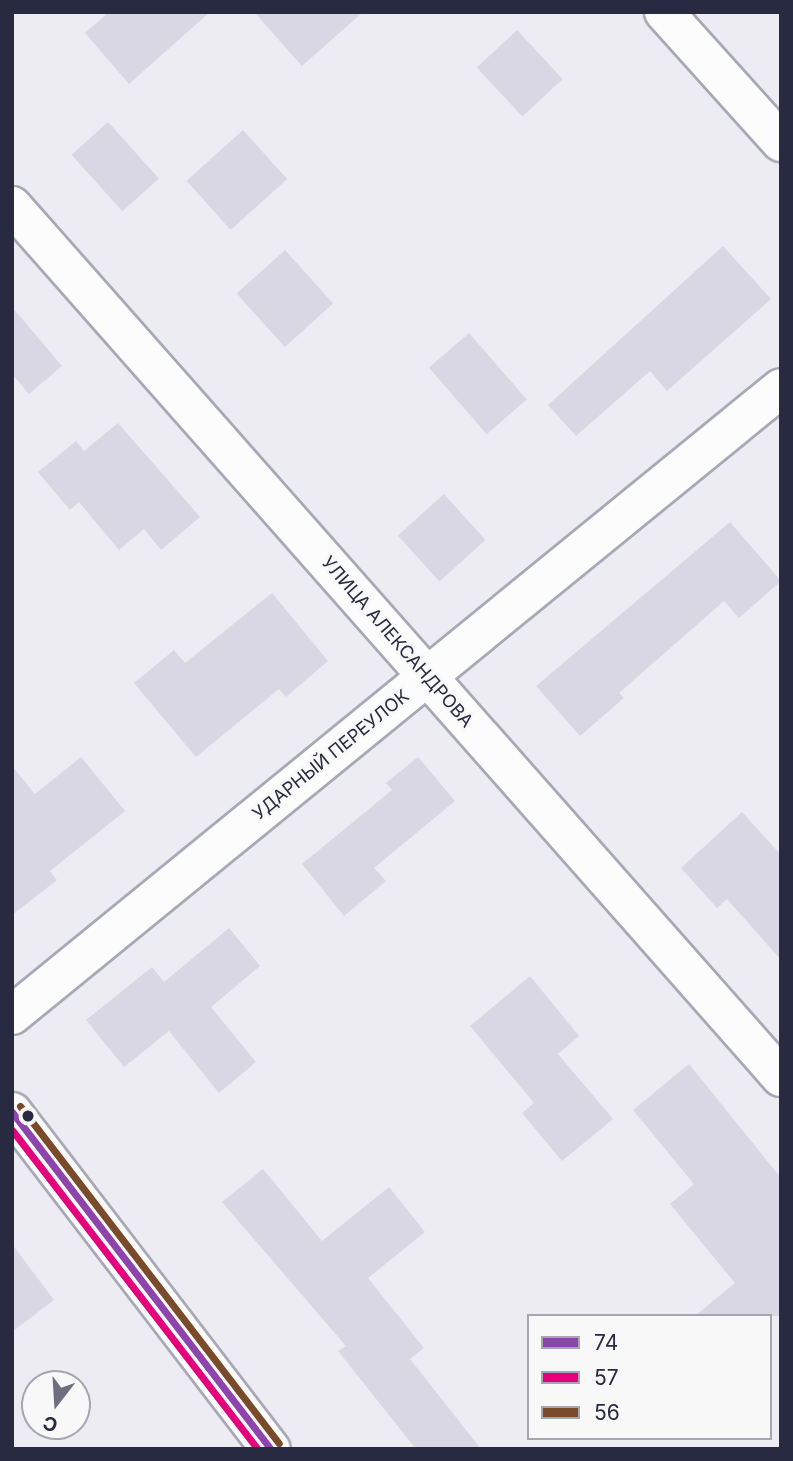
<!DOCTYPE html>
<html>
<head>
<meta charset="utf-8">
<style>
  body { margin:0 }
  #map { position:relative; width:793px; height:1461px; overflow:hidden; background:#ececf2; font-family:Inter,sans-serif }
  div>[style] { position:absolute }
  .building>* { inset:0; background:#dad7e4; transform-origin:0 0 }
  .roads { filter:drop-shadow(2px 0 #a8a9b6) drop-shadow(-2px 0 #a8a9b6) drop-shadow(0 2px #a8a9b6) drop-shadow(0 -2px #a8a9b6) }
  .minor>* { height:38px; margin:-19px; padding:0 19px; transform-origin:19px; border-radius:19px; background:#fcfcfd }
  .primary>* { height:38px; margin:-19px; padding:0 19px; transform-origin:19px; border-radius:19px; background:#fcfcfd }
  .bus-1>* { height:7px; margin:-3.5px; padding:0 3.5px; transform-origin:3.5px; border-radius:3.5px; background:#8e44ad }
  .bus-2>* { height:7px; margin:-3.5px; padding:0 3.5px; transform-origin:3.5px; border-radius:3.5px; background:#e5007d }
  .bus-3>* { height:7px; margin:-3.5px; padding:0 3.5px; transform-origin:3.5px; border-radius:3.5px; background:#7a4b2a }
  .dots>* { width:19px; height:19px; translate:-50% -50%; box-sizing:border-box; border:4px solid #f8f8f8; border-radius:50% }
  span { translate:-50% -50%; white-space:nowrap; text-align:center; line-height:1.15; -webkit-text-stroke:5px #f8f8f8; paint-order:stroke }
  .street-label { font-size:18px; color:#282a41 }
  .frame { position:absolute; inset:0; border:14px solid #282a41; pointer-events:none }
  .legend { position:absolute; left:527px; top:1314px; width:245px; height:126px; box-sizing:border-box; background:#f8f8f8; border:2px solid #a5a6af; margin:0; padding:9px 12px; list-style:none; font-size:21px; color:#282a41 }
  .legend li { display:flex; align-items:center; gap:14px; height:35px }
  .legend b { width:35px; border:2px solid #a5a6af }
  .north { position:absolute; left:21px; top:1370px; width:70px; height:70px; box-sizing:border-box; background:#f8f8f8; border:2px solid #a5a6af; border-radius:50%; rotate:197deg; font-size:19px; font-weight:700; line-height:28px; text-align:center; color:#282a41 }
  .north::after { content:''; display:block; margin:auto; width:24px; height:32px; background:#6d6e7f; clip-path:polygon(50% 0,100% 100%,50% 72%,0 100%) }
</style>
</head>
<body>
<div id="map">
  <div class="building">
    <div style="clip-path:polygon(109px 12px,210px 12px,129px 84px,85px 33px)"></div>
    <div style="clip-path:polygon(254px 12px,363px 12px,302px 66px)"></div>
    <div style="left:517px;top:30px;width:67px;height:55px;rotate:47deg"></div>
    <div style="left:108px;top:122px;width:76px;height:49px;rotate:48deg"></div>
    <div style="left:243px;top:130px;width:66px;height:76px;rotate:48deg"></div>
    <div style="clip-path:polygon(723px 246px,771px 299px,667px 391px,650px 371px,576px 436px,548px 405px)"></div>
    <div style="left:285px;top:250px;width:72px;height:65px;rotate:48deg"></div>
    <div style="clip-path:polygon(12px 307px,62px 366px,29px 394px,12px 374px)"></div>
    <div style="left:469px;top:333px;width:88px;height:53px;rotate:49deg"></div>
    <div style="clip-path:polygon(118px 423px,200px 517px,161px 550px,144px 529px,119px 550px,79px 502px,70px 510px,38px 472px,76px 441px,84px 451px)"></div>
    <div style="left:444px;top:494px;width:62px;height:62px;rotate:48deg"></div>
    <div style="clip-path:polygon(730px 522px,781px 581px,739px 618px,724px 601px,619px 693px,624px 698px,580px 736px,536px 686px)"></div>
    <div style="clip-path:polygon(272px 593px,328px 661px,286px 697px,279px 689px,196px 757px,134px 683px,174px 650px,185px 663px)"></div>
    <div style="clip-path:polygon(81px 757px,125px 811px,50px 871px,57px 880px,12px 915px,12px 766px,35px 794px)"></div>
    <div style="clip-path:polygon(418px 757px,455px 801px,374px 868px,386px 881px,344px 916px,302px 864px,392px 790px,386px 783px)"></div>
    <div style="clip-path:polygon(742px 812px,781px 855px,781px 960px,727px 899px,717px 908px,681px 868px)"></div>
    <div style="clip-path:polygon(229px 928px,260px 966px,211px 1007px,256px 1062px,219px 1093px,169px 1031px,124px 1067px,86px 1020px,152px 967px,164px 982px)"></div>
    <div style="clip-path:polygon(530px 976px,579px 1036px,558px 1054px,613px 1119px,562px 1161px,522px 1113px,534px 1103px,470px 1026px)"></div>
    <div style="clip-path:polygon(689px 1064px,781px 1178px,781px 1316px,695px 1316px,735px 1283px,670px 1204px,694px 1184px,633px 1110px)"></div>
    <div style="clip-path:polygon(263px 1169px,322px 1241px,389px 1187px,425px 1232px,368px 1278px,424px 1348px,410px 1359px,481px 1449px,416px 1449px,338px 1351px,346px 1346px,222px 1202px)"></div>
    <div style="clip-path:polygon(12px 1244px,54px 1300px,12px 1332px)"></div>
  </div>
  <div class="roads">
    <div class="minor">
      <div style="left:664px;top:12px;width:175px;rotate:48deg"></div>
      <div style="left:12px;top:206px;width:1162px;rotate:48.56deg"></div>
      <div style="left:12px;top:1015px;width:992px;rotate:-39.19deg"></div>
    </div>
    <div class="primary">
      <div style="left:12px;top:1112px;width:425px;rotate:52.5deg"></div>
    </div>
  </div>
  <div class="bus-1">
    <div style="left:12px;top:1112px;width:425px;rotate:52.5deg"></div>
  </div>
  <div class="bus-2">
    <div style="left:12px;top:1130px;width:403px;rotate:52.4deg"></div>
  </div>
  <div class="bus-3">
    <div style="left:20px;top:1106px;width:425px;rotate:52.5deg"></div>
  </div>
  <div class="dots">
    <div style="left:28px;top:1116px;background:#282a41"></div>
  </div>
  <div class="street-label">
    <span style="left:397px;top:642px;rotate:49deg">УЛИЦА АЛЕКСАНДРОВА</span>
    <span style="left:331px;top:755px;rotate:-39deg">УДАРНЫЙ ПЕРЕУЛОК</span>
  </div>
  <div class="frame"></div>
  <ul class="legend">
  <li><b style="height:9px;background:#8e44ad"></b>74</li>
  <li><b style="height:9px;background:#e5007d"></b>57</li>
  <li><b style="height:9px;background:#7a4b2a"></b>56</li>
  </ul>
  <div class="north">С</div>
</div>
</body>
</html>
